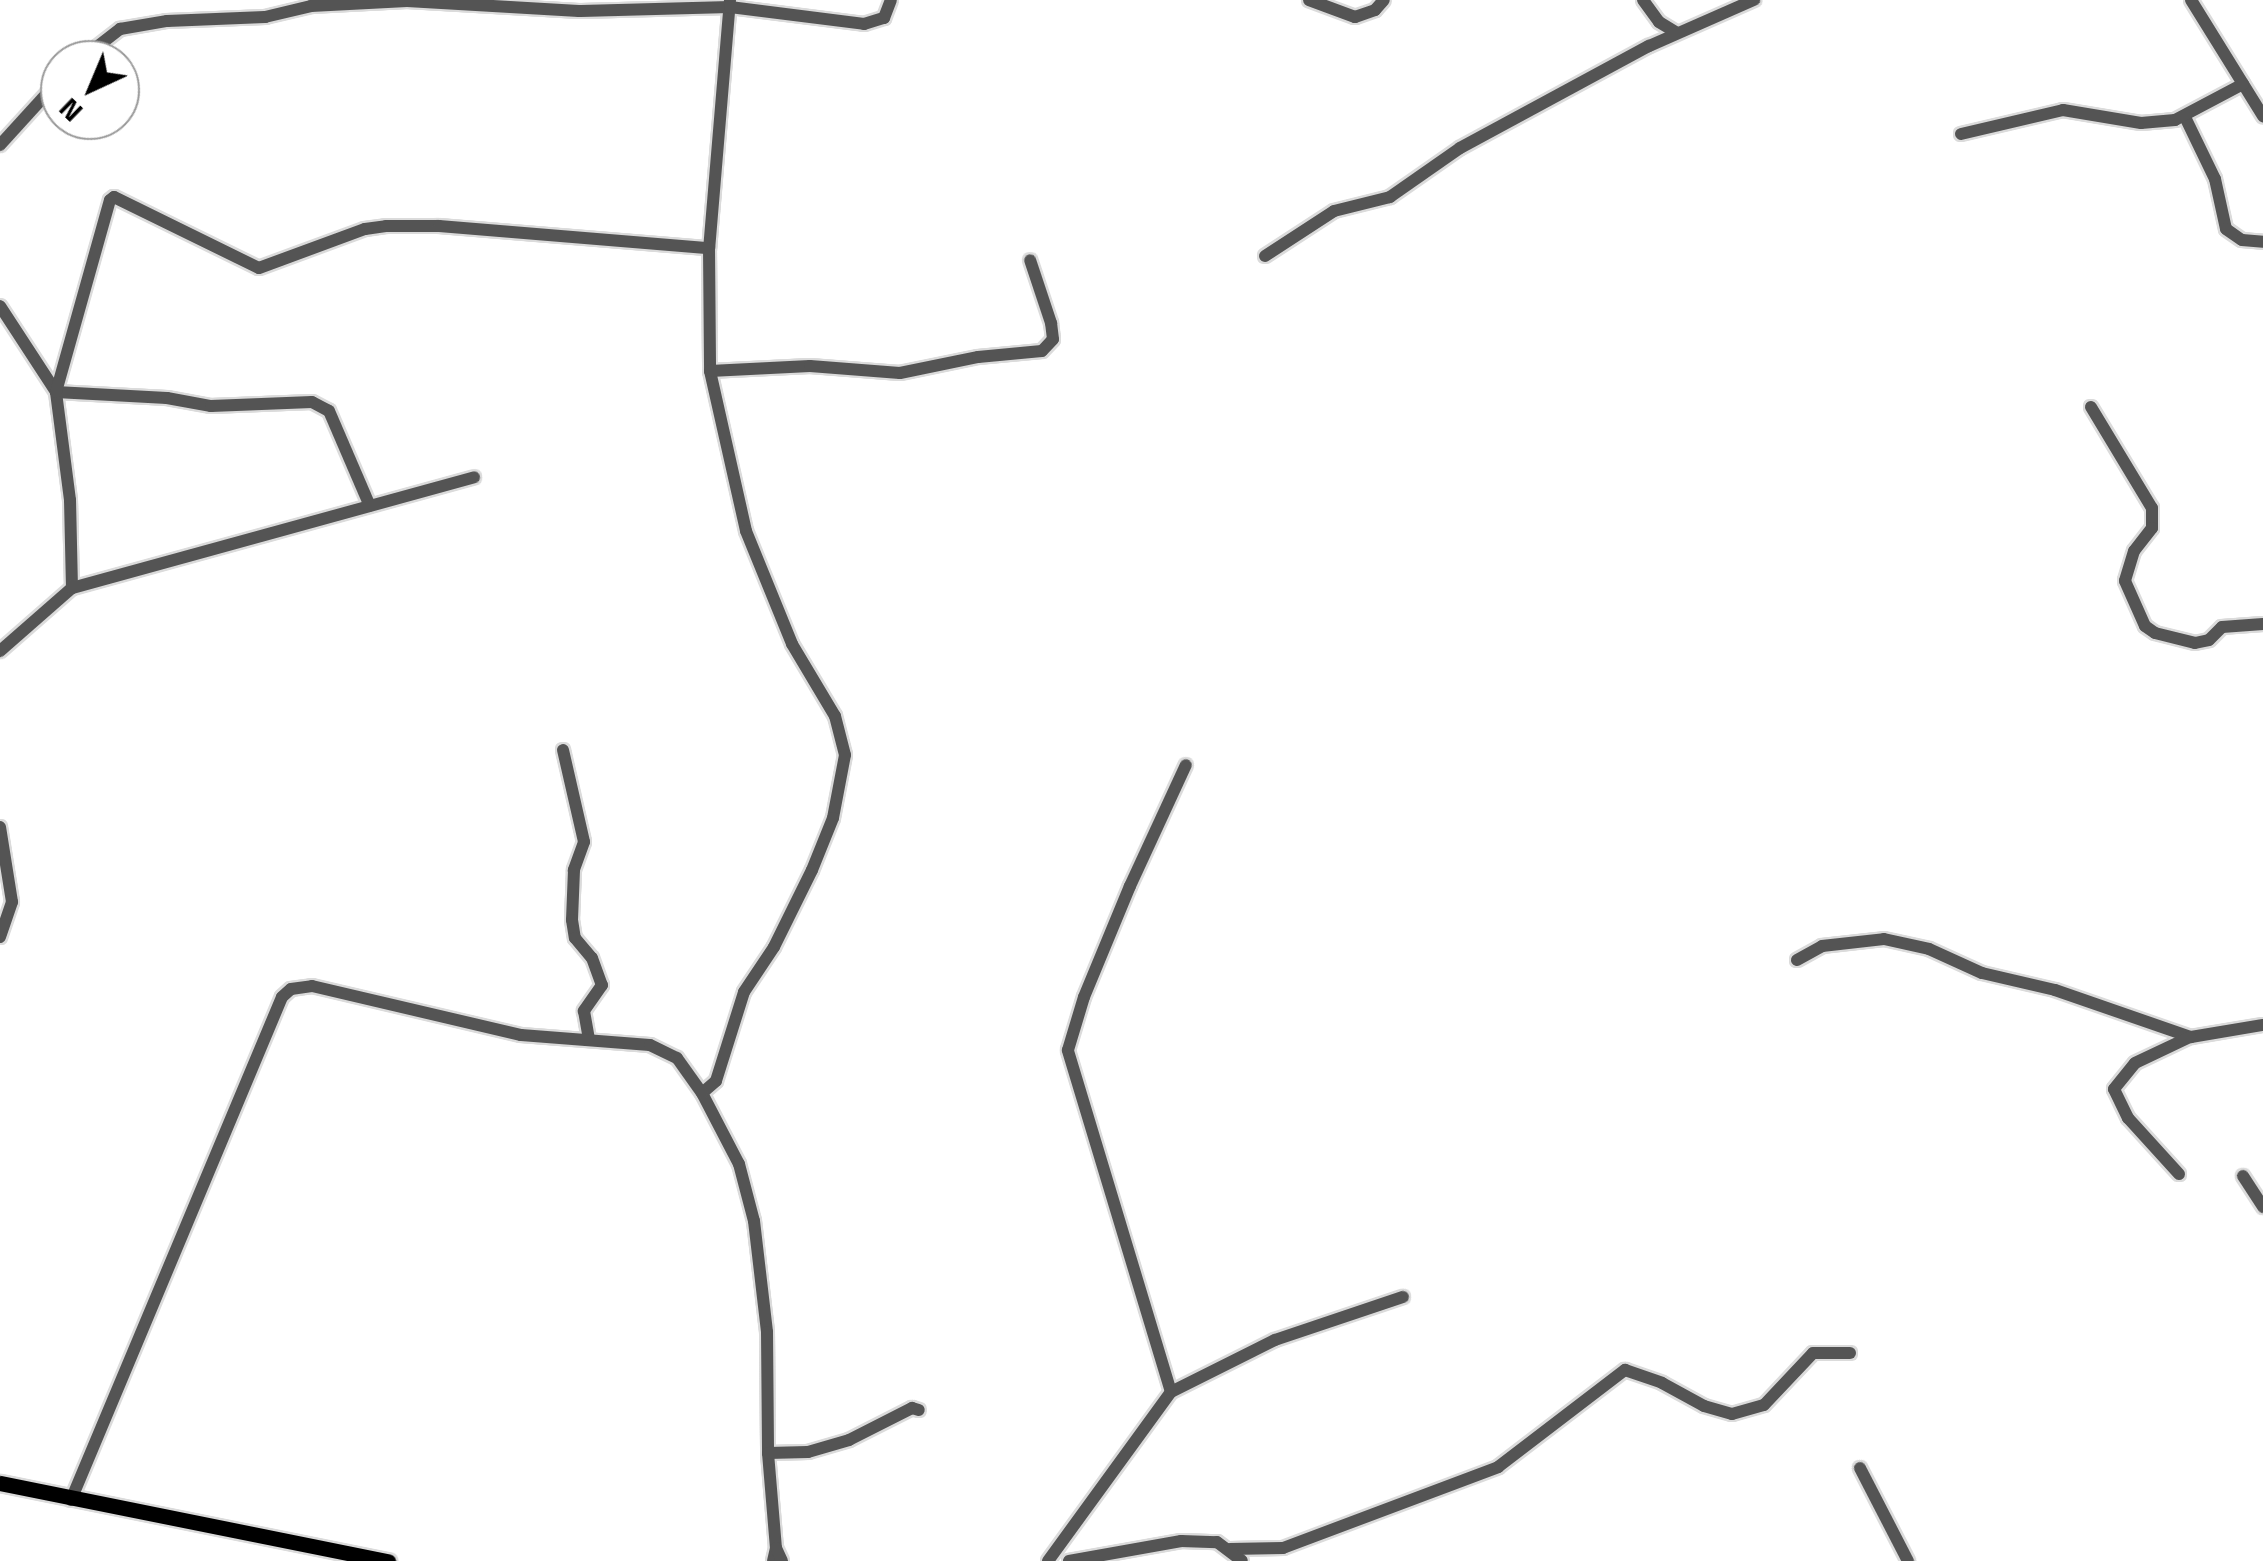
<!DOCTYPE html>
<html>
<head>
<meta charset="utf-8">
<style>
  body { margin:0 }
  #map { position:relative; width:2263px; height:1561px; overflow:hidden; background:#fff; font-family:"Titillium Web",sans-serif }
  div>[style] { position:absolute }
  .roads { filter:drop-shadow(2px 0 #dbdbdb) drop-shadow(-2px 0 #dbdbdb) drop-shadow(0 2px #dbdbdb) drop-shadow(0 -2px #dbdbdb) }
  .minor>* { height:12px; margin:-6px; padding:0 6px; transform-origin:6px; border-radius:6px; background:#545454 }
  .major>* { height:15px; margin:-7.5px; padding:0 7.5px; transform-origin:7.5px; border-radius:7.5px; background:#000 }
  span { translate:-50% -50%; white-space:nowrap; text-align:center; line-height:1.15; -webkit-text-stroke:8px #fff; paint-order:stroke }
  .north { position:absolute; left:40px; top:40px; width:100px; height:100px; box-sizing:border-box; background:#fff; border:2px solid #999; border-radius:50%; rotate:224deg; font-size:28px; font-weight:700; line-height:40px; text-align:center; color:#000 }
  .north::after { content:''; display:block; margin:auto; width:35px; height:45px; background:#000; clip-path:polygon(50% 0,100% 100%,50% 72%,0 100%) }
</style>
</head>
<body>
<div id="map">
  <div class="roads">
    <div class="minor">
      <div style="left:730px;top:0;width:249px;rotate:94.8deg"></div>
      <div style="left:709px;top:248px;width:123px;rotate:89.5deg"></div>
      <div style="left:710px;top:371px;width:164px;rotate:77.3deg"></div>
      <div style="left:746px;top:531px;width:122px;rotate:67.8deg"></div>
      <div style="left:792px;top:644px;width:84px;rotate:59.2deg"></div>
      <div style="left:835px;top:716px;width:40px;rotate:75.6deg"></div>
      <div style="left:845px;top:755px;width:64px;rotate:100.8deg"></div>
      <div style="left:833px;top:818px;width:56px;rotate:112deg"></div>
      <div style="left:812px;top:870px;width:86px;rotate:116.3deg"></div>
      <div style="left:774px;top:947px;width:54px;rotate:123.7deg"></div>
      <div style="left:744px;top:992px;width:93px;rotate:107.5deg"></div>
      <div style="left:716px;top:1081px;width:18px;rotate:139deg"></div>
      <div style="left:702px;top:1093px;width:80px;rotate:62.5deg"></div>
      <div style="left:739px;top:1164px;width:59px;rotate:75.3deg"></div>
      <div style="left:754px;top:1221px;width:112px;rotate:83.3deg"></div>
      <div style="left:767px;top:1332px;width:121px;rotate:89.5deg"></div>
      <div style="left:768px;top:1453px;width:95px;rotate:85.2deg"></div>
      <div style="left:1309px;top:0;width:49px;rotate:20.3deg"></div>
      <div style="left:1355px;top:17px;width:21px;rotate:-19deg"></div>
      <div style="left:1375px;top:10px;width:13px;rotate:-48deg"></div>
      <div style="left:1643px;top:0;width:27px;rotate:54deg"></div>
      <div style="left:1659px;top:22px;width:21px;rotate:31deg"></div>
      <div style="left:2191px;top:0;width:137px;rotate:58.2deg"></div>
      <div style="left:80px;top:60px;width:51px;rotate:-37.8deg"></div>
      <div style="left:120px;top:29px;width:48px;rotate:-9.7deg"></div>
      <div style="left:167px;top:21px;width:98px;rotate:-2.3deg"></div>
      <div style="left:265px;top:17px;width:47px;rotate:-13.4deg"></div>
      <div style="left:311px;top:6px;width:96px;rotate:-3deg"></div>
      <div style="left:407px;top:1px;width:172px;rotate:3.3deg"></div>
      <div style="left:579px;top:11px;width:151px;rotate:-1.5deg"></div>
      <div style="left:730px;top:7px;width:135px;rotate:7.2deg"></div>
      <div style="left:864px;top:24px;width:21px;rotate:-17deg"></div>
      <div style="left:884px;top:18px;width:19px;rotate:-69deg"></div>
      <div style="left:2185px;top:117px;width:69px;rotate:64.2deg"></div>
      <div style="left:2215px;top:179px;width:51px;rotate:77.6deg"></div>
      <div style="left:2226px;top:229px;width:19px;rotate:35deg"></div>
      <div style="left:2242px;top:240px;width:21px;rotate:5deg"></div>
      <div style="left:1961px;top:134px;width:105px;rotate:-13.2deg"></div>
      <div style="left:2063px;top:110px;width:79px;rotate:9.5deg"></div>
      <div style="left:2141px;top:123px;width:34px;rotate:-5deg"></div>
      <div style="left:2175px;top:120px;width:77px;rotate:-27.9deg"></div>
      <div style="left:0;top:145px;width:89px;rotate:-47.7deg"></div>
      <div style="left:1265px;top:256px;width:82px;rotate:-33.1deg"></div>
      <div style="left:1334px;top:211px;width:58px;rotate:-14deg"></div>
      <div style="left:1390px;top:197px;width:85px;rotate:-35deg"></div>
      <div style="left:1460px;top:148px;width:215px;rotate:-28.4deg"></div>
      <div style="left:1649px;top:46px;width:115px;rotate:-23.7deg"></div>
      <div style="left:0;top:306px;width:103px;rotate:56.9deg"></div>
      <div style="left:56px;top:392px;width:111px;rotate:3.1deg"></div>
      <div style="left:167px;top:398px;width:45px;rotate:10.3deg"></div>
      <div style="left:211px;top:406px;width:101px;rotate:-2.3deg"></div>
      <div style="left:312px;top:402px;width:19px;rotate:28deg"></div>
      <div style="left:329px;top:411px;width:103px;rotate:66.7deg"></div>
      <div style="left:710px;top:371px;width:100px;rotate:-2.9deg"></div>
      <div style="left:810px;top:366px;width:90px;rotate:4.4deg"></div>
      <div style="left:900px;top:373px;width:80px;rotate:-11.6deg"></div>
      <div style="left:978px;top:357px;width:64px;rotate:-5.4deg"></div>
      <div style="left:1042px;top:351px;width:16px;rotate:-47deg"></div>
      <div style="left:1053px;top:339px;width:16px;rotate:-97deg"></div>
      <div style="left:1051px;top:323px;width:66px;rotate:-108.4deg"></div>
      <div style="left:2091px;top:407px;width:118px;rotate:58.9deg"></div>
      <div style="left:2152px;top:508px;width:20px;rotate:90deg"></div>
      <div style="left:2152px;top:528px;width:29px;rotate:128deg"></div>
      <div style="left:2134px;top:551px;width:31px;rotate:107deg"></div>
      <div style="left:2125px;top:581px;width:49px;rotate:66deg"></div>
      <div style="left:2145px;top:626px;width:12px;rotate:35deg"></div>
      <div style="left:2155px;top:633px;width:41px;rotate:14deg"></div>
      <div style="left:2195px;top:643px;width:14px;rotate:-12deg"></div>
      <div style="left:2209px;top:640px;width:18px;rotate:-45deg"></div>
      <div style="left:2222px;top:627px;width:41px;rotate:-4.2deg"></div>
      <div style="left:72px;top:588px;width:88px;rotate:-91.3deg"></div>
      <div style="left:70px;top:500px;width:109px;rotate:-97.4deg"></div>
      <div style="left:56px;top:392px;width:199px;rotate:-74.3deg"></div>
      <div style="left:110px;top:200px;width:5px;rotate:-37deg"></div>
      <div style="left:114px;top:197px;width:161px;rotate:26.1deg"></div>
      <div style="left:259px;top:268px;width:113px;rotate:-20.2deg"></div>
      <div style="left:365px;top:229px;width:21px;rotate:-8deg"></div>
      <div style="left:386px;top:226px;width:53px"></div>
      <div style="left:439px;top:226px;width:271px;rotate:4.7deg"></div>
      <div style="left:0;top:651px;width:96px;rotate:-41.2deg"></div>
      <div style="left:72px;top:588px;width:417px;rotate:-15.4deg"></div>
      <div style="left:563px;top:750px;width:94px;rotate:77.1deg"></div>
      <div style="left:584px;top:842px;width:30px;rotate:110deg"></div>
      <div style="left:574px;top:870px;width:50px;rotate:92.3deg"></div>
      <div style="left:572px;top:920px;width:18px;rotate:81deg"></div>
      <div style="left:575px;top:938px;width:26px;rotate:50deg"></div>
      <div style="left:592px;top:958px;width:29px;rotate:70deg"></div>
      <div style="left:602px;top:985px;width:32px;rotate:125deg"></div>
      <div style="left:584px;top:1011px;width:27px;rotate:80deg"></div>
      <div style="left:0;top:827px;width:76px;rotate:80.9deg"></div>
      <div style="left:12px;top:902px;width:37px;rotate:109deg"></div>
      <div style="left:1797px;top:960px;width:29px;rotate:-29deg"></div>
      <div style="left:1822px;top:946px;width:62px;rotate:-6.4deg"></div>
      <div style="left:1884px;top:939px;width:46px;rotate:12.5deg"></div>
      <div style="left:1929px;top:949px;width:58px;rotate:24.4deg"></div>
      <div style="left:1982px;top:973px;width:75px;rotate:13.1deg"></div>
      <div style="left:2055px;top:990px;width:144px;rotate:19.1deg"></div>
      <div style="left:2191px;top:1037px;width:73px;rotate:-9.5deg"></div>
      <div style="left:2179px;top:1174px;width:76px;rotate:-132.3deg"></div>
      <div style="left:2128px;top:1118px;width:32px;rotate:-116deg"></div>
      <div style="left:2114px;top:1089px;width:33px;rotate:-51deg"></div>
      <div style="left:2135px;top:1063px;width:61px;rotate:-25.3deg"></div>
      <div style="left:2243px;top:1176px;width:37px;rotate:57deg"></div>
      <div style="left:1171px;top:1392px;width:357px;rotate:-106.8deg"></div>
      <div style="left:1068px;top:1050px;width:55px;rotate:-73.2deg"></div>
      <div style="left:1084px;top:997px;width:120px;rotate:-67.5deg"></div>
      <div style="left:1130px;top:886px;width:133px;rotate:-65.2deg"></div>
      <div style="left:768px;top:1453px;width:40px;rotate:-1.4deg"></div>
      <div style="left:808px;top:1452px;width:43px;rotate:-16.3deg"></div>
      <div style="left:849px;top:1440px;width:71px;rotate:-26.9deg"></div>
      <div style="left:912px;top:1408px;width:7px;rotate:16deg"></div>
      <div style="left:1860px;top:1468px;width:105px;rotate:62.7deg"></div>
      <div style="left:71px;top:1500px;width:545px;rotate:-67.24deg"></div>
      <div style="left:282px;top:997px;width:12px;rotate:-42deg"></div>
      <div style="left:291px;top:989px;width:21px;rotate:-8deg"></div>
      <div style="left:312px;top:986px;width:215px;rotate:13.2deg"></div>
      <div style="left:521px;top:1035px;width:129px;rotate:4.4deg"></div>
      <div style="left:650px;top:1045px;width:30px;rotate:26deg"></div>
      <div style="left:677px;top:1058px;width:43px;rotate:54.5deg"></div>
      <div style="left:1230px;top:1549px;width:53px;rotate:-1.1deg"></div>
      <div style="left:1283px;top:1548px;width:230px;rotate:-20.6deg"></div>
      <div style="left:1498px;top:1467px;width:160px;rotate:-37.4deg"></div>
      <div style="left:1625px;top:1370px;width:39px;rotate:19deg"></div>
      <div style="left:1662px;top:1383px;width:48px;rotate:28.7deg"></div>
      <div style="left:1704px;top:1406px;width:29px;rotate:16deg"></div>
      <div style="left:1732px;top:1414px;width:33px;rotate:-16deg"></div>
      <div style="left:1764px;top:1405px;width:71px;rotate:-46.7deg"></div>
      <div style="left:1813px;top:1353px;width:37px"></div>
      <div style="left:773px;top:1561px;width:13px;rotate:-77deg"></div>
      <div style="left:776px;top:1548px;width:14px;rotate:65deg"></div>
      <div style="left:1048px;top:1561px;width:209px;rotate:-54deg"></div>
      <div style="left:1171px;top:1392px;width:116px;rotate:-26.6deg"></div>
      <div style="left:1275px;top:1340px;width:135px;rotate:-18.6deg"></div>
      <div style="left:1069px;top:1561px;width:114px;rotate:-10.1deg"></div>
      <div style="left:1181px;top:1541px;width:36px;rotate:2deg"></div>
      <div style="left:1217px;top:1542px;width:31px;rotate:37deg"></div>
    </div>
    <div class="major">
      <div style="left:0;top:1483px;width:396px;rotate:11.4deg"></div>
    </div>
  </div>
  <div class="north">N</div>
</div>
</body>
</html>
